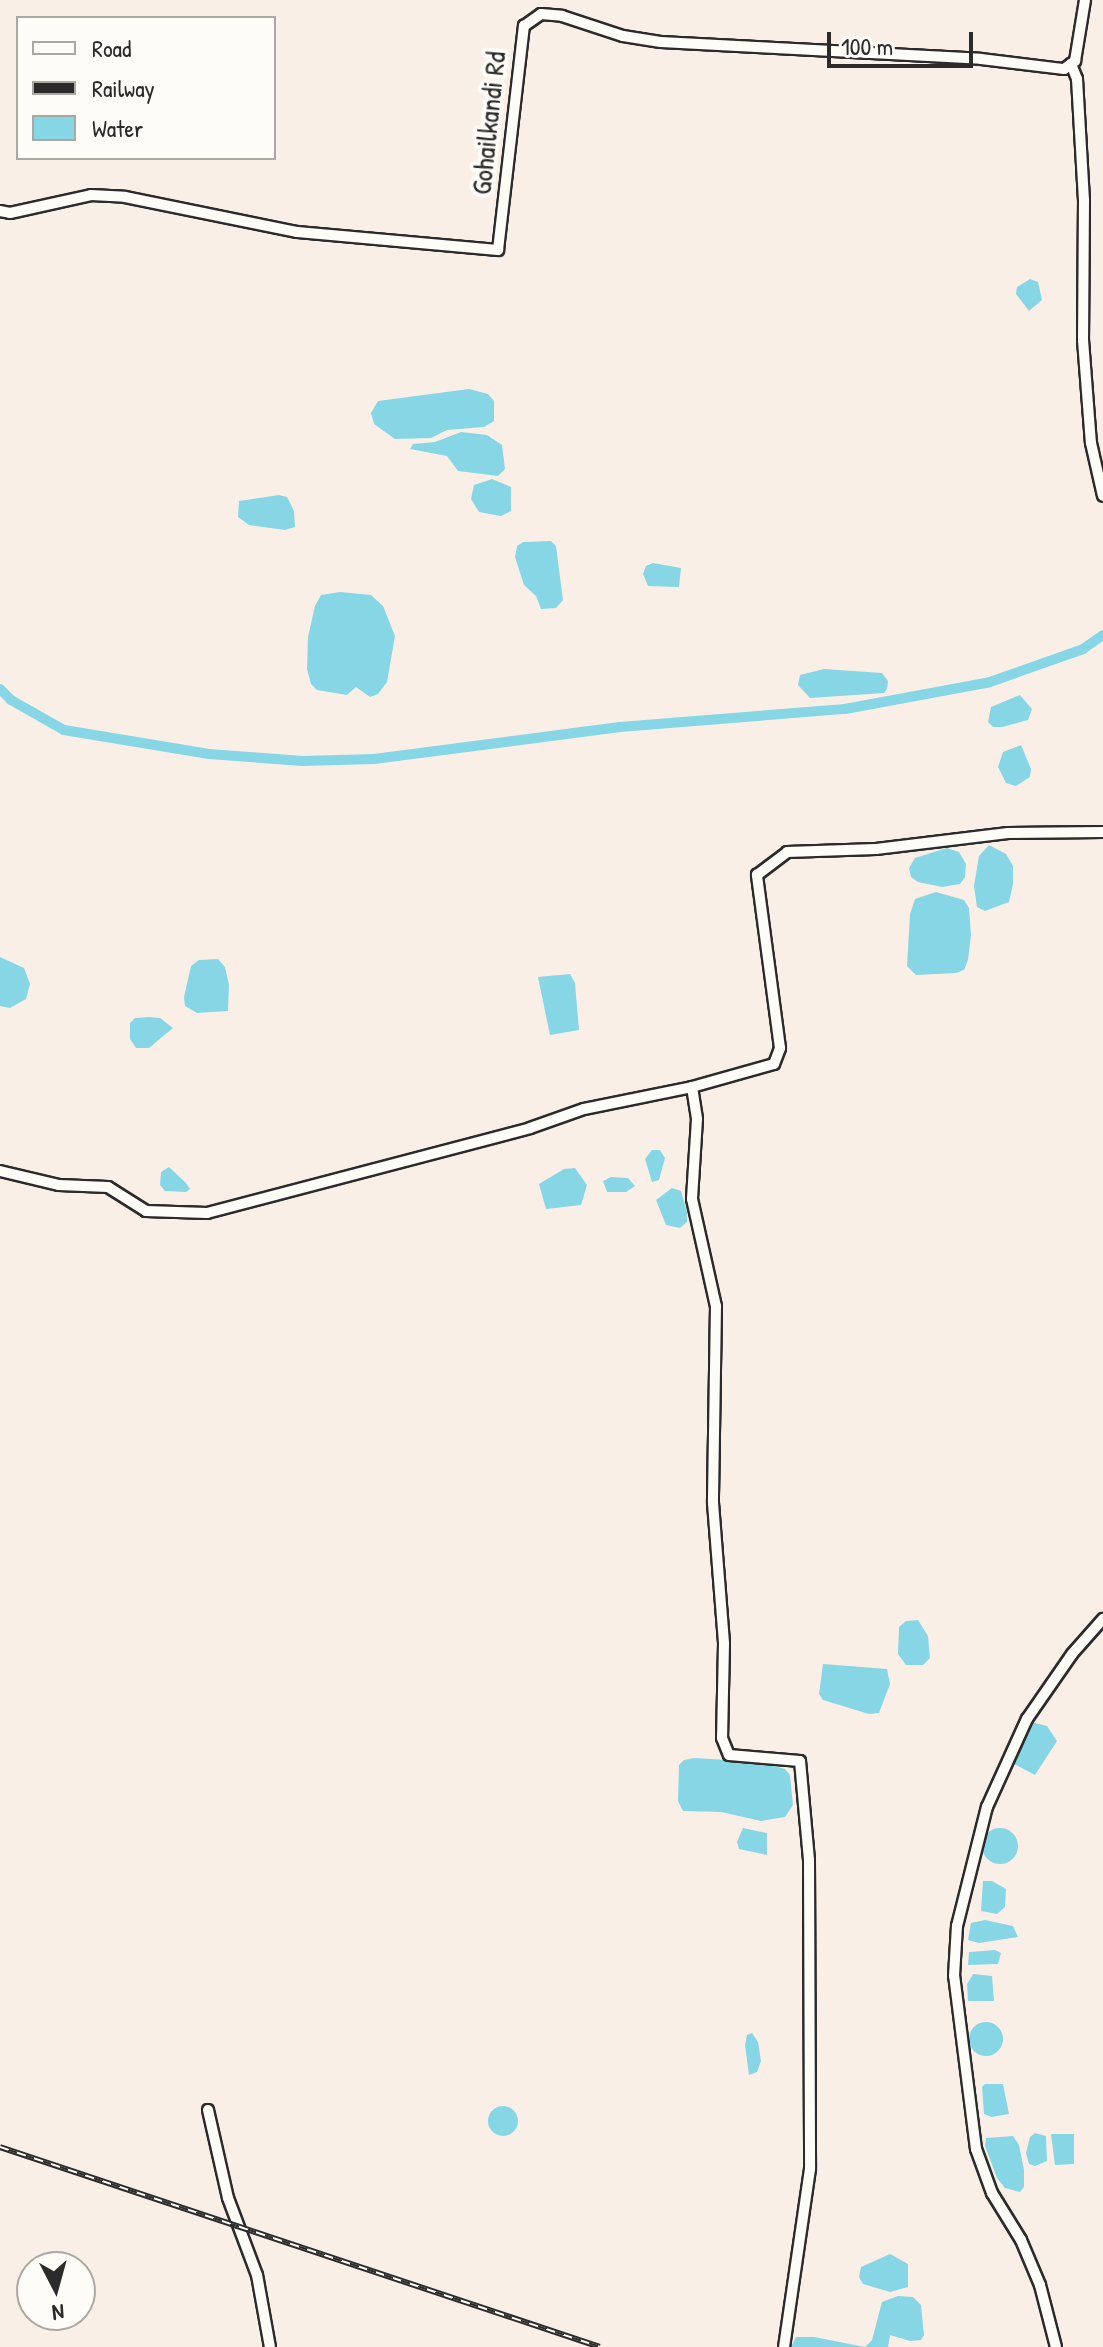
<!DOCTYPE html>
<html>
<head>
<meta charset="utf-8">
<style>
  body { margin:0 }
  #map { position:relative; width:1103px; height:2347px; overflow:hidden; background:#faefe6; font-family:"Patrick Hand",sans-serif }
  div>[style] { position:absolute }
  .water>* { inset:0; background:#87d6e6 }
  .round { border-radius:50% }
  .canal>* { height:10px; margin:-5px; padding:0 5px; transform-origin:5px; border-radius:5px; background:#87d6e6 }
  .roads { filter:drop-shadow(2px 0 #2b2b2b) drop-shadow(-2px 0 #2b2b2b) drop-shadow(0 2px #2b2b2b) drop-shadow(0 -2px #2b2b2b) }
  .minor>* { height:10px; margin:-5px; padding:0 5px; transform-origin:5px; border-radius:5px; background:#fdfcf7 }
  .rail>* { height:6px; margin-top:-3px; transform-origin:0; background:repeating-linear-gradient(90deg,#fdfcf7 0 9px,#2b2b2b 0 18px); box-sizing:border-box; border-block:2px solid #2b2b2b }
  span { translate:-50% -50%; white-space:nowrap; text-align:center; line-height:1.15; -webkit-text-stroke:8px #fdfcf7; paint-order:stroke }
  .street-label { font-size:28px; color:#2b2b2b }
  .legend { position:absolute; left:16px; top:16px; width:260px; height:144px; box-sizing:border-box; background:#fdfcf7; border:2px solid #a9a8a5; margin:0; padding:10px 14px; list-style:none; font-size:24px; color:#2b2b2b }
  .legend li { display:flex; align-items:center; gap:16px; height:40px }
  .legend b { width:40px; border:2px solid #a9a8a5 }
  .north { position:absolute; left:16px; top:2251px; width:80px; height:80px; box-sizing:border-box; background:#fdfcf7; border:2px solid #a9a8a5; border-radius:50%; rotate:174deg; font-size:22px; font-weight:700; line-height:32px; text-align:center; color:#2b2b2b }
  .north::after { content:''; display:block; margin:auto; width:28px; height:36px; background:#2b2b2b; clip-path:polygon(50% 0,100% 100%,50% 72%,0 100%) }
  .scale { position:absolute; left:827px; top:32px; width:146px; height:36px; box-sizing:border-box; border:4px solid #2b2b2b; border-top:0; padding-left:10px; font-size:24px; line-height:28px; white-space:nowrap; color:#2b2b2b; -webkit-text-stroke:6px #fdfcf7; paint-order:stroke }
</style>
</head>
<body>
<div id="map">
  <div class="water">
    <div style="clip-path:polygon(1030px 279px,1038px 282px,1042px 300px,1029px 311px,1016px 294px,1017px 287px)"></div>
    <div style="clip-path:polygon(469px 389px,488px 394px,494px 401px,494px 421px,484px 427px,447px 430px,431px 438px,395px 439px,374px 424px,371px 413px,378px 401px)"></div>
    <div style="clip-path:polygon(461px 432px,487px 435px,502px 445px,505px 469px,498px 476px,458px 471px,447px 456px,410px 449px,413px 444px,435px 442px)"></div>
    <div style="clip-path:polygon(492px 479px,511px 487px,511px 511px,501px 516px,479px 512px,471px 499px,474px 485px)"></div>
    <div style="clip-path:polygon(279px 495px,287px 497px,294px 511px,295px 527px,285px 530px,249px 525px,238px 517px,239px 501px)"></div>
    <div style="clip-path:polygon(551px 541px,556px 546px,563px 600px,556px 608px,541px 609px,536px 596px,524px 585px,515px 557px,517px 546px,523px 542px)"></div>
    <div style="clip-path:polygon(653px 563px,681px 568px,679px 587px,648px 586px,643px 574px,646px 566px)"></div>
    <div style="clip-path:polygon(340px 592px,371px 595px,383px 606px,395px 636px,387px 682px,378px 694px,370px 697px,356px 687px,347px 695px,317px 690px,311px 684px,307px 669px,308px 637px,315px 606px,321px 595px)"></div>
    <div style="clip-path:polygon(824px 669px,882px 673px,888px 681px,887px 689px,884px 693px,810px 698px,798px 685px,800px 675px)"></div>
    <div style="clip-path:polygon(1020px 695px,1032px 709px,1028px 720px,1002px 727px,993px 727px,988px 722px,991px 707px)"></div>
    <div style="clip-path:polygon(1021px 745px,1031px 769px,1030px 777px,1016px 786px,1006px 783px,998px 767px,1003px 752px)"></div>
    <div style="clip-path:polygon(989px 845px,1006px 854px,1013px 866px,1013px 884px,1009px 902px,985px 911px,977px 907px,974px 886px,979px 856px)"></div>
    <div style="clip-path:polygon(947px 848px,959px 852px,966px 864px,965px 877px,960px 884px,942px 887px,918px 882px,911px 877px,909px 868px,915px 858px)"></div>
    <div style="clip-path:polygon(936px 892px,964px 900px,969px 908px,971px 935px,968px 960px,964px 970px,956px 973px,916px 975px,907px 966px,910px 914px,915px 899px)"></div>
    <div style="clip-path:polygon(0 957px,24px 968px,30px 984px,26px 999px,10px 1008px,0 1006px)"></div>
    <div style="clip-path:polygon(218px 959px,225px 967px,229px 985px,228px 1011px,197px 1013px,185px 1006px,184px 997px,191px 966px,199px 960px)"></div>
    <div style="clip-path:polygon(570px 974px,575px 983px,579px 1030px,550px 1035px,538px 977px)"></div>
    <div style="clip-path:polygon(149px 1017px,160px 1018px,173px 1028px,149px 1048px,136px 1048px,130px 1039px,130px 1023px,135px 1018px)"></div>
    <div style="clip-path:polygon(652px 1150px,660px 1150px,665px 1158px,659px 1180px,652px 1182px,645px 1159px)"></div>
    <div style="clip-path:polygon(169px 1167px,186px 1183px,190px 1189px,186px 1192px,165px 1191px,160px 1185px,161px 1172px)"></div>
    <div style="clip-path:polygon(575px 1168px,587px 1185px,581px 1205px,546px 1209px,539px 1184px,564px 1169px)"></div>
    <div style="clip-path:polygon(611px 1177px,628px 1178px,635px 1186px,626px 1192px,607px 1192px,603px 1181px)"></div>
    <div style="clip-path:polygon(672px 1188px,681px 1191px,687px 1212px,687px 1222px,680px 1228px,666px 1225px,656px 1200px)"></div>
    <div style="clip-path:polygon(918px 1620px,928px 1636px,930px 1658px,923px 1665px,906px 1665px,898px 1654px,899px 1627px,906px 1621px)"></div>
    <div style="clip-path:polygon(823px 1664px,887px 1669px,890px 1684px,879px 1713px,869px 1714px,823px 1700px,819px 1694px)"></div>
    <div style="clip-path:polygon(1031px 1722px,1047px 1726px,1057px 1741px,1035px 1775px,1014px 1764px,1013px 1757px)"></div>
    <div style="clip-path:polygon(694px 1758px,760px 1762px,785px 1769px,790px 1775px,793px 1805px,785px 1817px,761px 1821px,721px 1812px,683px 1811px,678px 1801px,679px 1765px,684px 1760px)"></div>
    <div style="clip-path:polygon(743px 1828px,767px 1833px,767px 1855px,739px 1849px,737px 1842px)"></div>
    <div class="round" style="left:982px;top:1828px;width:36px;height:36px"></div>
    <div style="clip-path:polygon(983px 1881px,992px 1881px,1006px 1889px,1005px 1907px,997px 1914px,981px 1911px)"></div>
    <div style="clip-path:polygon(985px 1920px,1013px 1926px,1018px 1937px,979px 1943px,968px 1940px,971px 1923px)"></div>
    <div style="clip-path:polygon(995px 1950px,1001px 1953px,998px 1964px,968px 1965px,969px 1952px)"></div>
    <div style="clip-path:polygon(973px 1974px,992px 1976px,994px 2001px,968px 2001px,967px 1984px)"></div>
    <div class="round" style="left:969px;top:2022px;width:34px;height:34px"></div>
    <div style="clip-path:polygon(752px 2033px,758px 2042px,761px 2061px,757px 2072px,749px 2075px,745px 2045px,747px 2035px)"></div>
    <div style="clip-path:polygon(985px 2084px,1003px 2084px,1009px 2114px,991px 2117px,984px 2114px,982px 2087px)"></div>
    <div class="round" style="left:488px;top:2106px;width:30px;height:30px"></div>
    <div style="clip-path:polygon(1035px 2133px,1046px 2136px,1047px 2161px,1035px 2166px,1029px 2164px,1026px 2153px,1030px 2137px)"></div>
    <div style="clip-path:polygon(1051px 2134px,1074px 2134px,1074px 2164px,1055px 2165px)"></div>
    <div style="clip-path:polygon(1013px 2136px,1019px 2145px,1024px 2170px,1024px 2187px,1020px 2192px,1005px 2188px,997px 2178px,985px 2146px,986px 2138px)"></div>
    <div style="clip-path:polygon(890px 2254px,908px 2264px,908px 2287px,890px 2292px,863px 2284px,859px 2277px,861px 2267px)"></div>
    <div style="clip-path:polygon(898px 2296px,913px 2297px,921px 2305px,924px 2335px,921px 2340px,910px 2341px,890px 2335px,888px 2347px,791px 2347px,796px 2337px,814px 2337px,865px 2347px,872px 2340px,882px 2302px)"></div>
  </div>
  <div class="canal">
    <div style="left:0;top:689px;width:16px;rotate:45deg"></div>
    <div style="left:11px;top:700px;width:61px;rotate:29.5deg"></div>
    <div style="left:64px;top:730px;width:147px;rotate:9.4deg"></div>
    <div style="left:209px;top:754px;width:94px;rotate:4.3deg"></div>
    <div style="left:303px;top:761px;width:71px;rotate:-1.6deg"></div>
    <div style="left:374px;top:759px;width:248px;rotate:-7.4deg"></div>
    <div style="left:620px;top:727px;width:226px;rotate:-4.6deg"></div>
    <div style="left:845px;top:709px;width:147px;rotate:-10.5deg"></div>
    <div style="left:990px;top:682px;width:99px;rotate:-19.5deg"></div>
    <div style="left:1083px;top:649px;width:24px;rotate:-35deg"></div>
  </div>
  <div class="roads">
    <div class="minor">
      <div style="left:1071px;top:64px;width:16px;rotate:68deg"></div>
      <div style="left:1077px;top:79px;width:121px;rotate:86.7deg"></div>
      <div style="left:1084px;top:200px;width:140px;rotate:90.4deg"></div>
      <div style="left:1083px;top:340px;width:103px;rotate:85.6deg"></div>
      <div style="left:1091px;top:443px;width:54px;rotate:77.2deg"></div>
      <div style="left:0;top:211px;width:10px;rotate:11deg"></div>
      <div style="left:10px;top:213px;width:83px;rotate:-12.5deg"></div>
      <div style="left:91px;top:195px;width:34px;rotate:3deg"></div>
      <div style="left:125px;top:197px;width:176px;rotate:11.5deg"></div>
      <div style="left:297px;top:232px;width:202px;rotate:5.1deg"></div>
      <div style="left:498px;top:250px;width:226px;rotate:-83.4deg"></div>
      <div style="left:524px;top:26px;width:21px;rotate:-35deg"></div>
      <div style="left:541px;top:14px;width:21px;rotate:5deg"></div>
      <div style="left:562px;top:16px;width:64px;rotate:18.2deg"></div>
      <div style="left:623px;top:36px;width:38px;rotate:9deg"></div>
      <div style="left:661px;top:42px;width:320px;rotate:3deg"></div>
      <div style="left:981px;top:59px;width:84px;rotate:6.9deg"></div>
      <div style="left:1064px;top:69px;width:14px;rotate:-36deg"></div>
      <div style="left:1075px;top:61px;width:62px;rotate:-80.7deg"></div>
      <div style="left:692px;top:1087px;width:32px;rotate:81deg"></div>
      <div style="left:697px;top:1119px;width:80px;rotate:93.6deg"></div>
      <div style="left:692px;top:1199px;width:110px;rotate:77.4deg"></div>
      <div style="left:716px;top:1306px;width:197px;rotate:90.9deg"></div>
      <div style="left:713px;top:1503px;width:141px;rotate:85.5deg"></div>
      <div style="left:724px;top:1644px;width:94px;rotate:91.2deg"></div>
      <div style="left:722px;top:1738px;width:18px;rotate:68deg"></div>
      <div style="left:729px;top:1755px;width:71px;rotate:4.8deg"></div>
      <div style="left:800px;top:1761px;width:99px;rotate:84.8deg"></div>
      <div style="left:809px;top:1860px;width:309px;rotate:89.8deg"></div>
      <div style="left:810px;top:2169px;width:180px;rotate:98.3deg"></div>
      <div style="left:0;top:1171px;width:61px;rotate:13.3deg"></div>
      <div style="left:59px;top:1185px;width:49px;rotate:2.3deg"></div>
      <div style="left:108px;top:1187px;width:45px;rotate:32.3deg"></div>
      <div style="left:146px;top:1211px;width:61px;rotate:1.9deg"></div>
      <div style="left:207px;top:1213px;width:334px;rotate:-14.7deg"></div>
      <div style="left:530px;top:1128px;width:57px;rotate:-19.4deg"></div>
      <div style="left:584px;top:1109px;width:110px;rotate:-11.5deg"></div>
      <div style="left:692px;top:1087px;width:85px;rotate:-15.7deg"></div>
      <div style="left:774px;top:1064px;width:17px;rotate:-69deg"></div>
      <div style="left:780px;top:1048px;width:175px;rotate:-97.6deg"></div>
      <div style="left:757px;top:875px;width:38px;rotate:-37deg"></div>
      <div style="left:787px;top:852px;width:89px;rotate:-1.9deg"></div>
      <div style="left:876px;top:849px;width:133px;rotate:-6.9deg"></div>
      <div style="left:1008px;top:833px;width:95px;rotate:-0.6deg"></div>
      <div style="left:208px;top:2110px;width:90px;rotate:77.2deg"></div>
      <div style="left:228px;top:2198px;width:82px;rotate:69.4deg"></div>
      <div style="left:257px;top:2275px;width:73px;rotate:79.8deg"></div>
      <div style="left:1056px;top:2347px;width:64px;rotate:-104.5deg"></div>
      <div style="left:1040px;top:2285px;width:49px;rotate:-112.9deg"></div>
      <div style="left:1021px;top:2240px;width:55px;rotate:-121.7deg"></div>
      <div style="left:992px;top:2193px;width:47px;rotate:-110deg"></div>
      <div style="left:976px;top:2149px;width:174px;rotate:-97.2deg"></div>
      <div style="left:954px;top:1976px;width:50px;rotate:-86.6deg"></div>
      <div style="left:957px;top:1926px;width:123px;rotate:-75.9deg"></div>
      <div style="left:987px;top:1807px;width:97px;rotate:-65.6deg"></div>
      <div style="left:1027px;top:1719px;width:79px;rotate:-55.3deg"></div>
      <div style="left:1072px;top:1654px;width:47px;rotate:-48.5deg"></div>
    </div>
  </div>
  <div class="rail">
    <div style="left:0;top:2147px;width:632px;rotate:18.43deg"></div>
  </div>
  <div class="street-label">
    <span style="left:488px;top:123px;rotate:-84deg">Gohailkandi Rd</span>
  </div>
  <ul class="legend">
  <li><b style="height:10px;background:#fdfcf7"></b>Road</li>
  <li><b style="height:10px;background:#2b2b2b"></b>Railway</li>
  <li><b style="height:22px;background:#87d6e6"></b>Water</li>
  </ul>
  <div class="north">N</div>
  <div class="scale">100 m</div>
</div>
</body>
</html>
